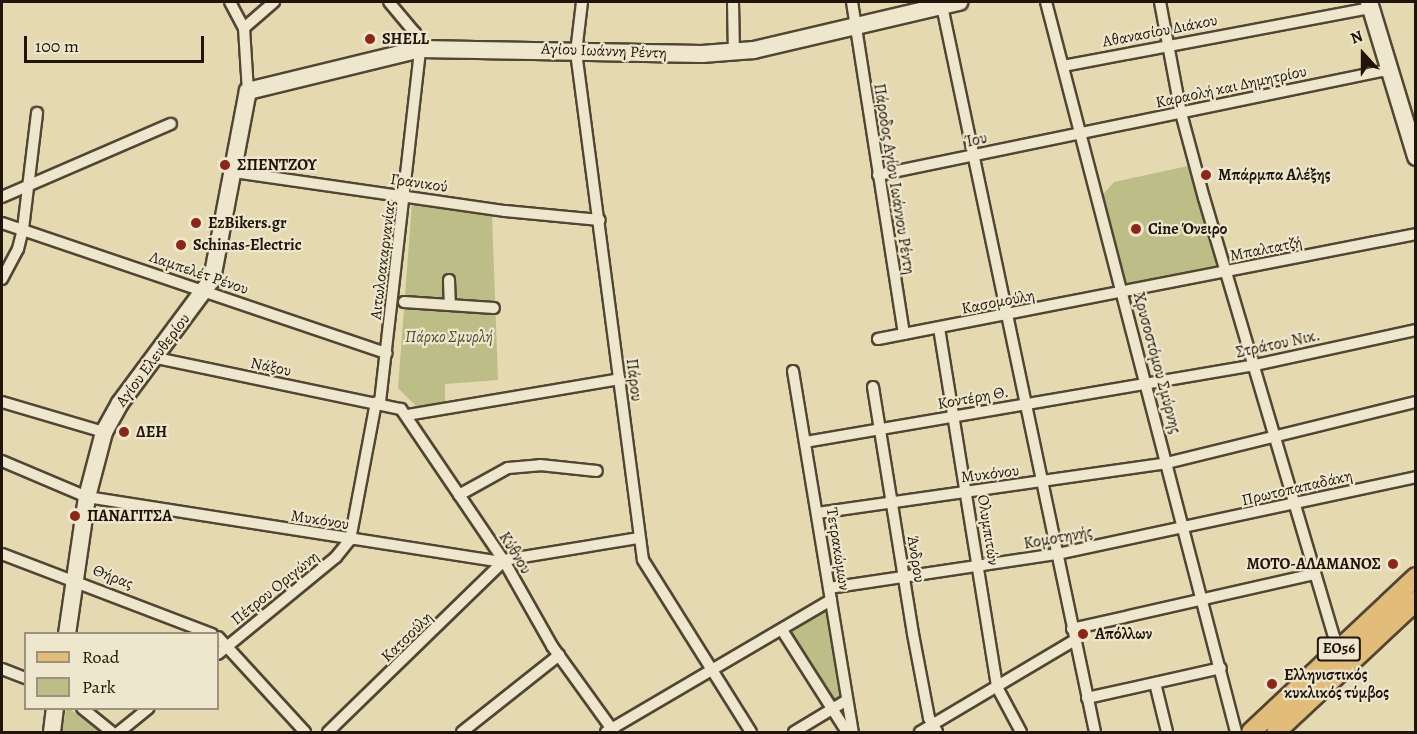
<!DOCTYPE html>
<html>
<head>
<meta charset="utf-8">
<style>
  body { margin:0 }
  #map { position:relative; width:1417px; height:734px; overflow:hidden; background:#e5d9b2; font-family:Alegreya,serif }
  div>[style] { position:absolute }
  .green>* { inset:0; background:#bcbd87 }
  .roads { filter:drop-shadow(2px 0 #514632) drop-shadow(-2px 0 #514632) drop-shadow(0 2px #514632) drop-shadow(0 -2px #514632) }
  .street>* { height:10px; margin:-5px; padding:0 5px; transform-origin:5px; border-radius:5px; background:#eee6cd }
  .secondary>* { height:16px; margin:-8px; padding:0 8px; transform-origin:8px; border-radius:8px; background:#eee6cd }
  .primary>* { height:18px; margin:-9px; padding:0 9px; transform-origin:9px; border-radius:9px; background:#e2bc79 }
  .dots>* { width:16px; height:16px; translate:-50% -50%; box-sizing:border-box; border:3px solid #eee6cd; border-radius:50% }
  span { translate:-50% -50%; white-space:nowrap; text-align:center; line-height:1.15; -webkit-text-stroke:4.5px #eee6cd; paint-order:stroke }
  .shield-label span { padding:2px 4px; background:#eee6cd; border:2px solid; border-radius:4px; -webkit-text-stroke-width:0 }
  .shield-label { font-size:15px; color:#201508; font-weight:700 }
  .street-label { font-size:16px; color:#201508 }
  .poi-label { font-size:16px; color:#201508; font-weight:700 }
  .left { translate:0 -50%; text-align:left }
  .right { translate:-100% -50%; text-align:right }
  .park-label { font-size:16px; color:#4f472e; font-style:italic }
  .frame { position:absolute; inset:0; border:3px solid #201508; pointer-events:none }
  .legend { position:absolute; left:24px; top:632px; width:195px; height:78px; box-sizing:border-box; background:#eee6cd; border:2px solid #9c927e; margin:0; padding:8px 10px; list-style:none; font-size:18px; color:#201508 }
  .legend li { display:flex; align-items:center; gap:12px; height:30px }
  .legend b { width:30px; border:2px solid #9c927e }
  .north { position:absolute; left:1333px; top:24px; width:60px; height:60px; -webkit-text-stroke:4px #eee6cd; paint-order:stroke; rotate:339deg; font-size:16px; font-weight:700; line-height:24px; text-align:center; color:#201508 }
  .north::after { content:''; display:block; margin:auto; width:21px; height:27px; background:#201508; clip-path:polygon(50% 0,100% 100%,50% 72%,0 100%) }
  .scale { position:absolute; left:24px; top:36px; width:180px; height:27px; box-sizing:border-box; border:3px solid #201508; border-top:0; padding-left:8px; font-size:18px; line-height:21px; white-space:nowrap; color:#201508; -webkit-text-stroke:4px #eee6cd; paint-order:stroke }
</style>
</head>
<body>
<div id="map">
  <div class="green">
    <div style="clip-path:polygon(1188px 166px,1217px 266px,1125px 285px,1101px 197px,1114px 182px)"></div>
    <div style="clip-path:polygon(412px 203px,492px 215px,498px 380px,445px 384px,445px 404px,418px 408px,398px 388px)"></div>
    <div style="clip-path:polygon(827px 607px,847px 728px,789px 632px)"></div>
    <div style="clip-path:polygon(66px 709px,70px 709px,100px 732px,62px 732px)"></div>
  </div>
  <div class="roads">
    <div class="street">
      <div style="left:230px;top:2px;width:30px;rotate:62deg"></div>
      <div style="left:244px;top:28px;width:63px;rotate:86.4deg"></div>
      <div style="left:582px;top:2px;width:50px;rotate:96.8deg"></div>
      <div style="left:576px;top:52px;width:512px;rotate:82.49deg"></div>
      <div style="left:643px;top:560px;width:203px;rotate:57.9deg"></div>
      <div style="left:733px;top:2px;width:51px;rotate:88.9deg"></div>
      <div style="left:852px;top:2px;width:336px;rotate:81.1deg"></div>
      <div style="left:1046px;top:2px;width:754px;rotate:75.41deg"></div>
      <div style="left:1160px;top:2px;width:113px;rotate:79.3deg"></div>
      <div style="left:1181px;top:113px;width:88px;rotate:74.9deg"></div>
      <div style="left:1204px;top:198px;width:458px;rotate:73.5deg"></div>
      <div style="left:1334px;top:637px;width:12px;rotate:55deg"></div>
      <div style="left:942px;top:6px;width:742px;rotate:78.1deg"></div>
      <div style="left:244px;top:28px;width:40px;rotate:-41deg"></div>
      <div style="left:1063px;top:66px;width:312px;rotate:-10.7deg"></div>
      <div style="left:234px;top:172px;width:274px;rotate:8.2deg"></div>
      <div style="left:505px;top:211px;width:95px;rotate:5.4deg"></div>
      <div style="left:878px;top:175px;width:520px;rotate:-11.66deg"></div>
      <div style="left:2px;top:197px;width:184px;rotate:-23.4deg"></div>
      <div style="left:2px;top:223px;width:406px;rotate:18.7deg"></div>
      <div style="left:2px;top:279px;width:34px;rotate:-62deg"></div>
      <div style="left:18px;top:249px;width:21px;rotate:-76deg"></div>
      <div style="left:23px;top:229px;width:117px;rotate:-83.1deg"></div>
      <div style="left:449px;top:280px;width:25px;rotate:88deg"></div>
      <div style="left:404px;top:302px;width:90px;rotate:3.8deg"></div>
      <div style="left:939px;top:328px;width:364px;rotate:80.8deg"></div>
      <div style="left:997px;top:687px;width:51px;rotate:61.9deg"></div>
      <div style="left:878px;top:339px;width:548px;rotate:-11.04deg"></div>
      <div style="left:156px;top:358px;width:250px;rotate:11.8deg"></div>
      <div style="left:401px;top:409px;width:184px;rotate:55.9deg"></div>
      <div style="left:504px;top:561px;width:98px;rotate:60.5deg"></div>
      <div style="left:552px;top:646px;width:106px;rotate:54.2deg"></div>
      <div style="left:793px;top:371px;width:366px;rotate:80.6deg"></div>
      <div style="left:873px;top:387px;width:250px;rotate:80.8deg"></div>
      <div style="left:913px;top:634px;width:86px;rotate:79.2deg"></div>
      <div style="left:929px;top:718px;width:16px;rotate:60deg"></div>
      <div style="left:2px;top:402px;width:106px;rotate:16.4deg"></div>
      <div style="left:380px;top:402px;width:355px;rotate:-83.5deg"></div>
      <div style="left:420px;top:49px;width:17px;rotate:-107deg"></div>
      <div style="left:415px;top:33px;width:40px;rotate:-130deg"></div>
      <div style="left:407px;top:415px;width:215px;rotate:-9.6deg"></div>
      <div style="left:805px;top:442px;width:457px;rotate:-9.7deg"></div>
      <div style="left:1255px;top:365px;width:165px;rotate:-12.3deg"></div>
      <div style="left:2px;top:461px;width:92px;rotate:23deg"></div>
      <div style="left:87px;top:497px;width:416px;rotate:8.9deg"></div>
      <div style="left:498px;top:561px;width:143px;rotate:-9.3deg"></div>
      <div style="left:459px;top:495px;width:56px;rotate:-28.9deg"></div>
      <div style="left:508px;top:468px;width:32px;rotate:-5deg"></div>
      <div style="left:540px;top:465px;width:57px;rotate:6deg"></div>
      <div style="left:817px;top:513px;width:354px;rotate:-8.1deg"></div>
      <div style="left:1167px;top:463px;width:256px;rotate:-13.8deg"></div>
      <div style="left:2px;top:554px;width:225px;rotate:20.9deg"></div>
      <div style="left:829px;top:588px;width:231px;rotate:-8.5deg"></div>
      <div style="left:1057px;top:554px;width:367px;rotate:-12.1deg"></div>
      <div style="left:1072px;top:629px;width:249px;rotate:-12.8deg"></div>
      <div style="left:782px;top:630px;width:121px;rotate:57.5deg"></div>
      <div style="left:218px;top:637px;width:129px;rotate:47.5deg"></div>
      <div style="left:218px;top:654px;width:153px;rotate:-39.4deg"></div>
      <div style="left:336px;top:557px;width:22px;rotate:-51deg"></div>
      <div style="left:350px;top:540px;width:140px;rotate:-79.3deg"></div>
      <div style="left:2px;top:669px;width:26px;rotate:21deg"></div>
      <div style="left:1155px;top:683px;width:50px;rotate:76.2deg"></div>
      <div style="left:1087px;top:698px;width:137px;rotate:-12.6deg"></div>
      <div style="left:82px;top:708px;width:38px;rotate:39deg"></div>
      <div style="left:119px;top:732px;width:38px;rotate:-39deg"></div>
      <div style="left:328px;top:732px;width:245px;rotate:-44.2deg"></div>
      <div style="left:462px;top:732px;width:124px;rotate:-38.4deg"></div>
      <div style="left:606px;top:732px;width:261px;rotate:-30.4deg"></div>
      <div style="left:794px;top:732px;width:62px;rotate:-31.1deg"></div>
      <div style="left:920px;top:732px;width:180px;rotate:-30.7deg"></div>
    </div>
    <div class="secondary">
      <div style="left:1369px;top:2px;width:162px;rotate:73.1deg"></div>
      <div style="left:67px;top:634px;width:138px;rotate:-81.7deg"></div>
      <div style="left:87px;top:497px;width:67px;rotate:-75.3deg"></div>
      <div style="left:104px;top:432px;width:33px;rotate:-61deg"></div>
      <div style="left:120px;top:403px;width:154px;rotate:-53.4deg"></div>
      <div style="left:212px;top:279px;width:191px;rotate:-79.2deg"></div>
      <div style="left:248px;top:91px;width:177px;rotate:-13.7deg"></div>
      <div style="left:420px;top:49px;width:282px;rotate:1deg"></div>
      <div style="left:702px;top:54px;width:52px;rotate:-4.4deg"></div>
      <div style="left:754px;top:50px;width:211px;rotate:-13.2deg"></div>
      <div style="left:52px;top:732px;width:24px;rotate:-83deg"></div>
    </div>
    <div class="primary">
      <div style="left:1251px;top:732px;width:226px;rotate:-43.2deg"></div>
      <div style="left:1276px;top:732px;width:192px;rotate:-43.1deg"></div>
    </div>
  </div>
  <div class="dots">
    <div style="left:370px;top:39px;background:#8f2418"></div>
    <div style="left:225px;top:165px;background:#8f2418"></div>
    <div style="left:1206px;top:175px;background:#8f2418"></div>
    <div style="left:196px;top:223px;background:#8f2418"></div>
    <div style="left:1136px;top:229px;background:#8f2418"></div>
    <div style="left:181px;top:245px;background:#8f2418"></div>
    <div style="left:124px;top:432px;background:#8f2418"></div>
    <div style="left:75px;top:516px;background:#8f2418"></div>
    <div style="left:1393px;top:564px;background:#8f2418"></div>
    <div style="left:1083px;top:634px;background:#8f2418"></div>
    <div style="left:1272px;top:684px;background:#8f2418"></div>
  </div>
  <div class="shield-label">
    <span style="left:1339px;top:649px">ΕΟ56</span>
  </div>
  <div class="street-label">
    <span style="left:1160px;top:31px;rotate:-11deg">Αθανασίου Διάκου</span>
    <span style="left:604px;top:51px;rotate:2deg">Αγίου Ιωάννη Ρέντη</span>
    <span style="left:1231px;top:87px;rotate:-12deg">Καραολή και Δημητρίου</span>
    <span style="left:976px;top:140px;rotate:-12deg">Ίου</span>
    <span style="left:894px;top:179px;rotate:81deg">Πάροδος Αγίου Ιωάννου Ρέντη</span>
    <span style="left:419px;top:183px;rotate:8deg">Γρανικού</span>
    <span style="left:1266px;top:249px;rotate:-11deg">Μπαλτατζή</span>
    <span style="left:383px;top:260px;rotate:-83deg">Αιτωλοακαρνανίας</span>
    <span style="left:199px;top:273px;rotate:19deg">Λαμπελέτ Ρένου</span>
    <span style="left:998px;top:302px;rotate:-11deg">Κασομούλη</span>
    <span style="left:1278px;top:344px;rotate:-12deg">Στράτου Νικ.</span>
    <span style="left:153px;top:360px;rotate:-53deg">Αγίου Ελευθερίου</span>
    <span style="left:1157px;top:363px;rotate:75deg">Χρυσοστόμου Σμύρνης</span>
    <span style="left:271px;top:367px;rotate:12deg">Νάξου</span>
    <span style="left:634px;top:380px;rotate:83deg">Πάρου</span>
    <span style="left:973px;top:398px;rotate:-10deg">Κοντέρη Θ.</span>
    <span style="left:990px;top:474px;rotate:-7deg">Μυκόνου</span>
    <span style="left:1297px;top:488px;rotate:-13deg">Πρωτοπαπαδάκη</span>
    <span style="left:320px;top:520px;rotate:9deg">Μυκόνου</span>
    <span style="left:988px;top:530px;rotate:81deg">Ολυμπιτών</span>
    <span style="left:1058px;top:538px;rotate:-10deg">Κομοτηνής</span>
    <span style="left:838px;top:549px;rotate:81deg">Τετρακώμων</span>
    <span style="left:515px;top:553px;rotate:58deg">Κύθνου</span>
    <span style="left:916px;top:559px;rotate:81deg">Άνδρου</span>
    <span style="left:113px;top:577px;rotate:21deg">Θήρας</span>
    <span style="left:275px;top:588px;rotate:-39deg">Πέτρου Οριγώνη</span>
    <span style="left:407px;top:637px;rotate:-44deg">Κατσούλη</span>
  </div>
  <div class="poi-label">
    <span class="left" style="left:382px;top:39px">SHELL</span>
    <span class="left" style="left:237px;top:165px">ΣΠΕΝΤΖΟΥ</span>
    <span class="left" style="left:1218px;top:175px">Μπάρμπα Αλέξης</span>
    <span class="left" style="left:208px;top:223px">EzBikers.gr</span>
    <span class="left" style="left:1148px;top:229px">Cine Όνειρο</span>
    <span class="left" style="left:193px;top:245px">Schinas-Electric</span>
    <span class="left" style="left:136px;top:432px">ΔΕΗ</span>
    <span class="left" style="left:87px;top:516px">ΠΑΝΑΓΙΤΣΑ</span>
    <span class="right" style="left:1381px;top:564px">MOTO-ΑΛΑΜΑΝΟΣ</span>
    <span class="left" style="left:1095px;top:634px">Απόλλων</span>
    <span class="left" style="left:1284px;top:684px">Ελληνιστικός<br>κυκλικός τύμβος</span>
  </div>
  <div class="park-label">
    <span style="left:449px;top:337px">Πάρκο Σµυρλή</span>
  </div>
  <div class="frame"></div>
  <ul class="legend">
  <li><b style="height:8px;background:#e2bc79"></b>Road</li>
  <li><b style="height:16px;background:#bcbd87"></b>Park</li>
  </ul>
  <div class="north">N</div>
  <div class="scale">100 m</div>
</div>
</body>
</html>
